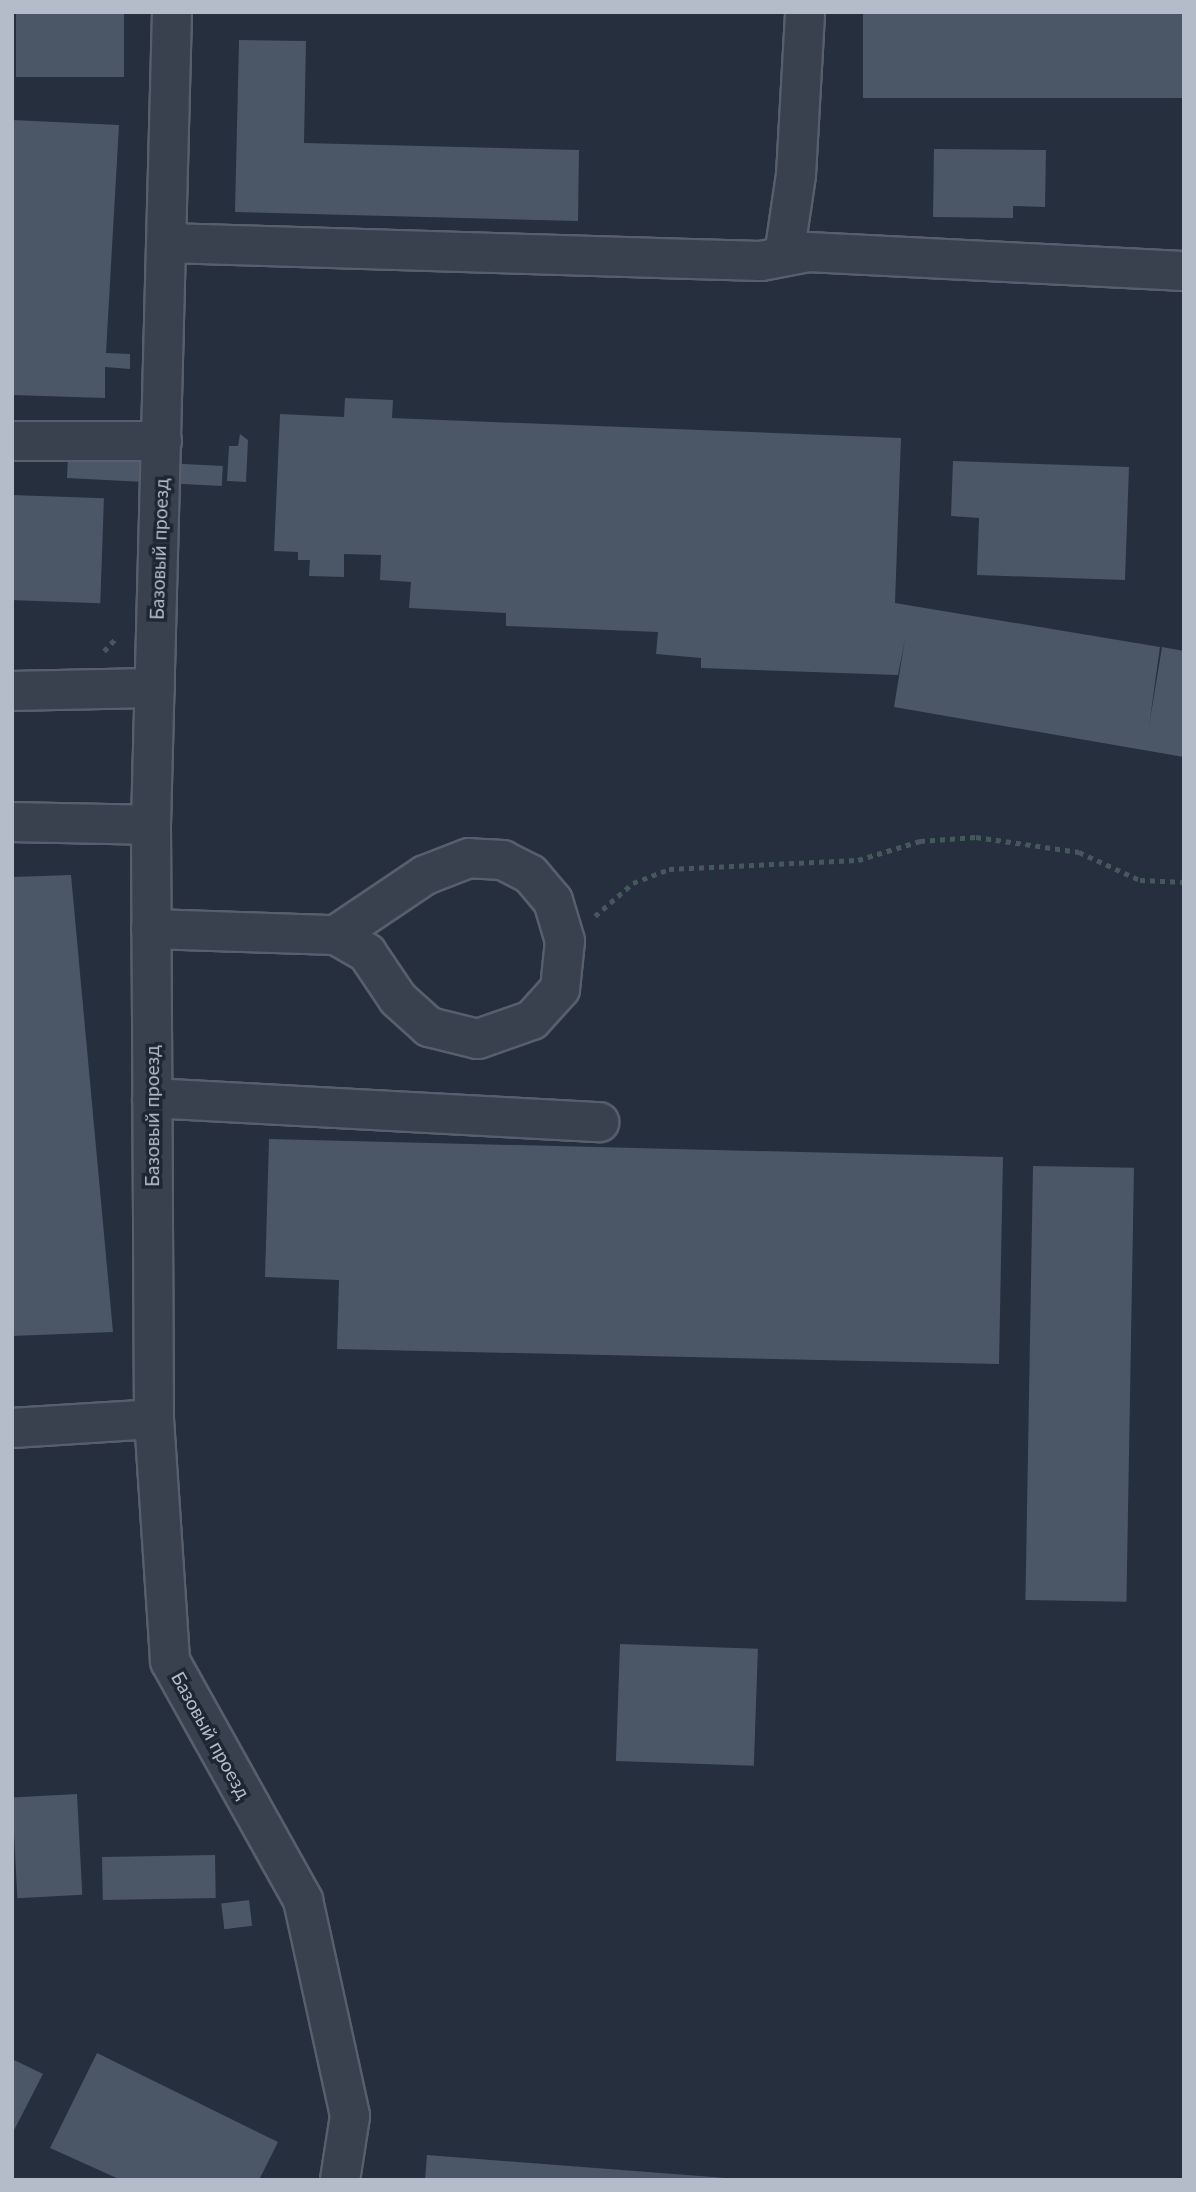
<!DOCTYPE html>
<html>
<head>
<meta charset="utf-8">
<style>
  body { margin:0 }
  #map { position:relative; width:1196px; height:2192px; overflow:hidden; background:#252f3e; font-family:Lato,sans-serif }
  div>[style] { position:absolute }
  .building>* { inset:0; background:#4b5667; transform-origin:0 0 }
  .path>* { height:4.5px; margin-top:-2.25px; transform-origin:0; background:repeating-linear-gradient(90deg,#45595c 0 5px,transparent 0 10px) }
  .roads { filter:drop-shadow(2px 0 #575f6c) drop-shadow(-2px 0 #575f6c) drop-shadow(0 2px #575f6c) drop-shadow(0 -2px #575f6c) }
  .minor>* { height:38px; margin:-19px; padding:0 19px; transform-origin:19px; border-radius:19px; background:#39414e }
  span { translate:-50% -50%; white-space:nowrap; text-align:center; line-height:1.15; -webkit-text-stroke:7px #1e2633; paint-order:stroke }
  .street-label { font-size:19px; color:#b5bcc9 }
  .frame { position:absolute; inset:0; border:14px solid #b5bcc9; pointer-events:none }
</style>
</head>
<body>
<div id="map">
  <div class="building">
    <div style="left:16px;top:12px;width:108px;height:65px"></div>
    <div style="left:863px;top:12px;width:321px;height:86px"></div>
    <div style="clip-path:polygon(239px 40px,306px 41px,304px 143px,579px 150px,578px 221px,235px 212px)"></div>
    <div style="clip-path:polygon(12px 120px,119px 125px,106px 353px,130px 354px,130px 369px,105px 367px,105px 398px,12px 395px)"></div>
    <div style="clip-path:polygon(934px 149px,1046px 150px,1045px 207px,1013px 206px,1013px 218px,933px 217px)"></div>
    <div style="clip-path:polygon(345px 398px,393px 400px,392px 418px,901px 438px,895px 603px,1160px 647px,1149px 726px,1162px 647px,1184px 651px,1184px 757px,894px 707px,905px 639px,898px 675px,701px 668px,701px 658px,656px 654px,658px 632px,506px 626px,506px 613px,409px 608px,411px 582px,380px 580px,381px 555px,344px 554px,344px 577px,309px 576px,310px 560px,298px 560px,298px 552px,274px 551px,280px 414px,344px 417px)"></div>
    <div style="clip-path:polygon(240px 434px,248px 440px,246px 482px,227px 481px,229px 446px,238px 446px)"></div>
    <div style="left:68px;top:458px;width:155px;height:20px;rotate:3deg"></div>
    <div style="clip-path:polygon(953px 461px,1129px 467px,1125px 580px,977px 575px,979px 518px,951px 516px)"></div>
    <div style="left:12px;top:495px;width:92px;height:105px;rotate:2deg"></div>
    <div style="clip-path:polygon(71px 875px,113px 1332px,12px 1336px,12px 877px)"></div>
    <div style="clip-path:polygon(269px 1139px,1003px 1157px,999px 1364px,337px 1349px,339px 1280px,265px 1277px)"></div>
    <div style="left:1033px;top:1166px;width:101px;height:434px;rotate:1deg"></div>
    <div style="left:620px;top:1644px;width:138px;height:117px;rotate:2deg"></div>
    <div style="left:77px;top:1794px;width:101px;height:65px;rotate:87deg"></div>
    <div style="left:215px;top:1855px;width:43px;height:113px;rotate:89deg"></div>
    <div style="left:249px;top:1900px;width:26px;height:28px;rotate:83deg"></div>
    <div style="clip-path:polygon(97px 2053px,278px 2142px,259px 2180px,121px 2180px,50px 2148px)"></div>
    <div style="clip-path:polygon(12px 2059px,43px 2074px,12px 2134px)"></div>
    <div style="clip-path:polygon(427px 2155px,726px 2178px,726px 2180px,425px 2180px)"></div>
  </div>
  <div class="path">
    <div style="left:104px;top:651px;width:19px;rotate:-47deg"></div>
    <div style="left:595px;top:916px;width:50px;rotate:-41deg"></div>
    <div style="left:633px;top:883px;width:39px;rotate:-21deg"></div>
    <div style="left:669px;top:869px;width:189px;rotate:-2.7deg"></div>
    <div style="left:858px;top:860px;width:65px;rotate:-17deg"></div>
    <div style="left:920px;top:841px;width:56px;rotate:-4.1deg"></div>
    <div style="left:976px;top:837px;width:104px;rotate:8.3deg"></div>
    <div style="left:1079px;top:852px;width:67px;rotate:24.7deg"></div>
    <div style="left:1140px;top:880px;width:44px;rotate:2.6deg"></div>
  </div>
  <div class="roads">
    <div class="minor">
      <div style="left:172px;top:12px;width:813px;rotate:91.48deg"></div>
      <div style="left:151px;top:825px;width:594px;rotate:89.71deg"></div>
      <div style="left:154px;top:1419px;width:243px;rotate:86.2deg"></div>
      <div style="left:170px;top:1661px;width:274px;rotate:60.9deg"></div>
      <div style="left:303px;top:1900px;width:221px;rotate:77.7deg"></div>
      <div style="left:350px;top:2116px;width:65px;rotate:98.9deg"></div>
      <div style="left:167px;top:243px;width:594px;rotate:1.74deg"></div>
      <div style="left:761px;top:261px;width:48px;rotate:-10.8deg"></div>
      <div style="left:808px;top:252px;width:376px;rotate:2.9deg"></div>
      <div style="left:784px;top:256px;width:82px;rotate:-81.6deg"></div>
      <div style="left:796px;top:175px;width:163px;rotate:-86.8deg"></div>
      <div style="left:12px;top:441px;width:150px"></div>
      <div style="left:12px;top:691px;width:143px;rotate:-1.2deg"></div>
      <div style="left:12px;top:822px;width:139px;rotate:1.2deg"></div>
      <div style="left:151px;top:929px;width:185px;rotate:1.9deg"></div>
      <div style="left:336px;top:935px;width:36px;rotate:30deg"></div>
      <div style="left:367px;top:953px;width:55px;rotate:56deg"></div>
      <div style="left:398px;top:999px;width:42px;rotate:42.1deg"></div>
      <div style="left:429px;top:1027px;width:50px;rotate:13.8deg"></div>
      <div style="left:478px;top:1039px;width:57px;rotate:-19.4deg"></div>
      <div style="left:532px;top:1020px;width:42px;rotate:-47.9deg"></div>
      <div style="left:560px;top:989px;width:48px;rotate:-84.1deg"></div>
      <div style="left:565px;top:941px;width:42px;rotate:-106.7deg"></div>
      <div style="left:553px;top:901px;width:35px;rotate:-130deg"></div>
      <div style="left:530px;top:874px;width:30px;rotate:-153deg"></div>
      <div style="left:503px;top:860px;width:34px;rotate:-177deg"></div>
      <div style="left:469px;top:858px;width:47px;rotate:158.9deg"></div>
      <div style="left:425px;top:875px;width:107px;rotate:146deg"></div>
      <div style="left:152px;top:1098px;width:448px;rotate:3.1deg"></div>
      <div style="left:12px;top:1428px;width:142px;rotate:-3.6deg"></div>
    </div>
  </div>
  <div class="street-label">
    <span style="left:159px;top:549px;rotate:-88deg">Базовый проезд</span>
    <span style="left:152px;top:1116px;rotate:-90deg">Базовый проезд</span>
    <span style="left:211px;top:1735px;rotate:61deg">Базовый проезд</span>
  </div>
  <div class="frame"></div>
</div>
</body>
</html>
